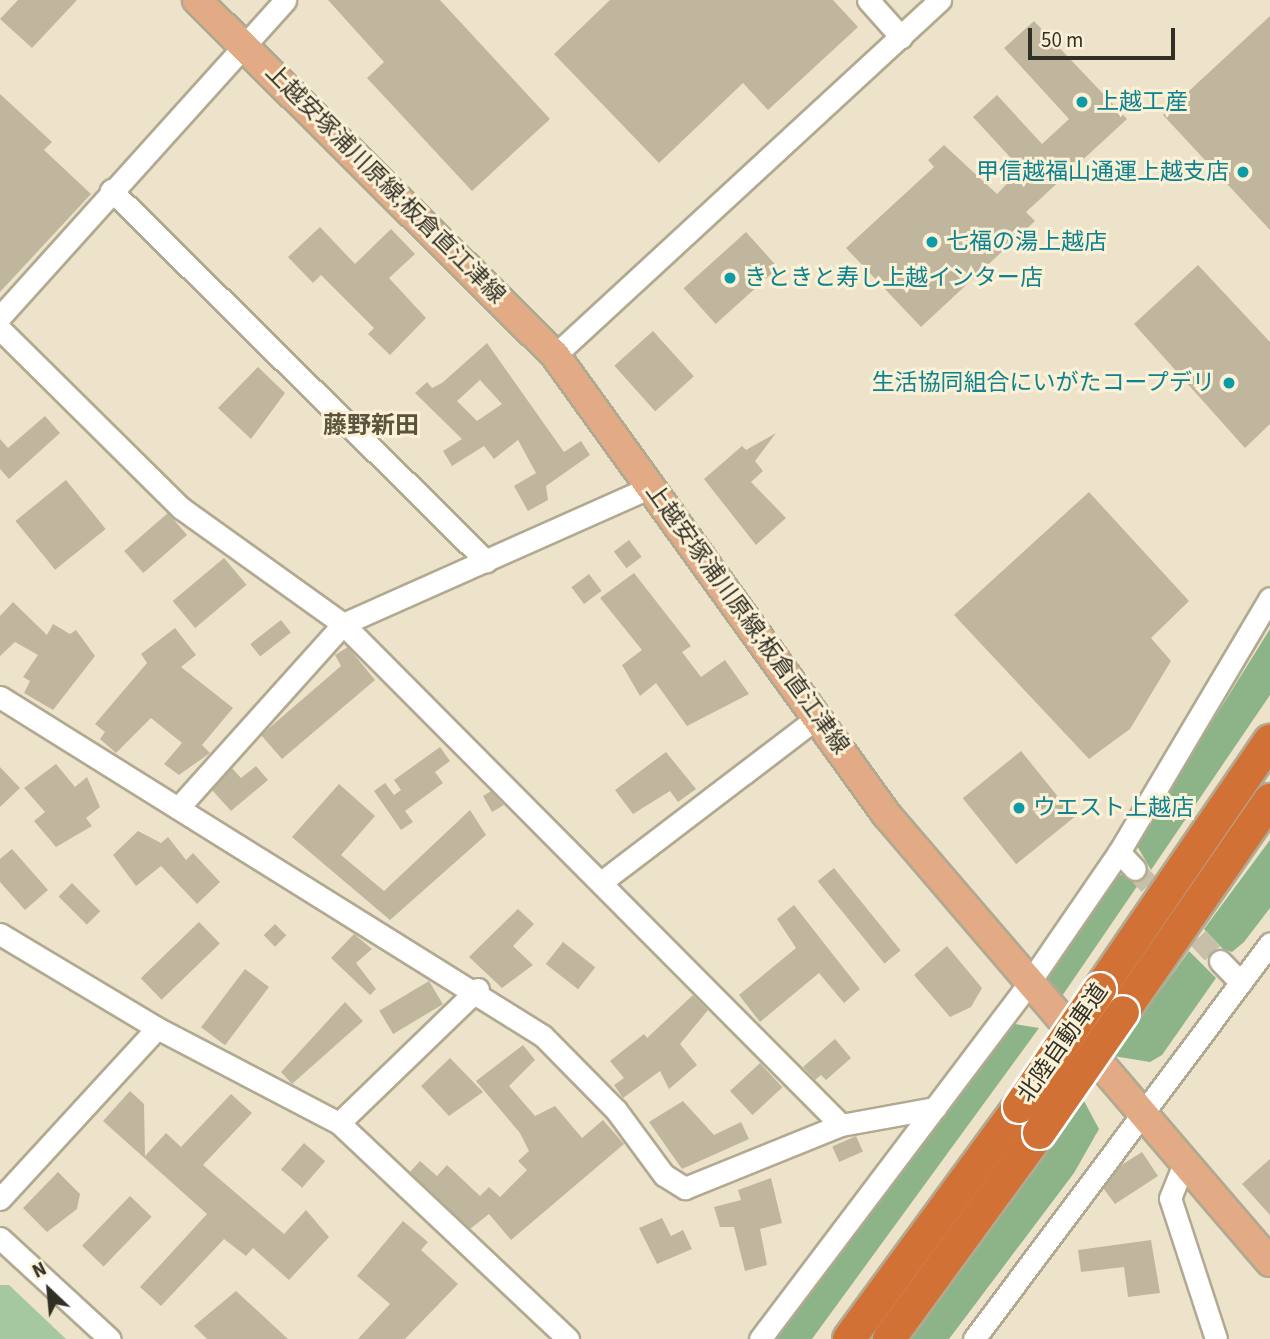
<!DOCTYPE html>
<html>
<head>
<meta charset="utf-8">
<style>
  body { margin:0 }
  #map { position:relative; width:1270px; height:1339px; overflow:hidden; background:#ede3ca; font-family:"Source Sans 3","Noto Sans JP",sans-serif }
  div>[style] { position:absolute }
  .green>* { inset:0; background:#a5c8a1 }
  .forest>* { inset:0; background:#8cb488 }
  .building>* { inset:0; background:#c0b69e; transform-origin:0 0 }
  .minor-tunnel>* { height:21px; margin-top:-10.5px; transform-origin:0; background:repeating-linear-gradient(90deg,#c8bfa9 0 21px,transparent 0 31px) }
  .roads { filter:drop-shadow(2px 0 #b2a991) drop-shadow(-2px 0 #b2a991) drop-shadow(0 2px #b2a991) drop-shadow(0 -2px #b2a991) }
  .minor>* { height:21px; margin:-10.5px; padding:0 10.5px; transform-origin:10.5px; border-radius:10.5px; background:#fff }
  .major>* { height:28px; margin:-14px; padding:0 14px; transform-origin:14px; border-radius:14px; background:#e3aa86 }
  .highway>* { height:32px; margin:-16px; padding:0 16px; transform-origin:16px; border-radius:16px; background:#d17135 }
  .bridges { filter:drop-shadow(2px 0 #fff) drop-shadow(-2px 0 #fff) drop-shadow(0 2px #fff) drop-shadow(0 -2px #fff) }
  .highway-bridge>* { height:32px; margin:-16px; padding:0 16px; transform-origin:16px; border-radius:16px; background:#d17135 }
  .dots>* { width:19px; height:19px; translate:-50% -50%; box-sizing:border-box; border:4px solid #fbf1d7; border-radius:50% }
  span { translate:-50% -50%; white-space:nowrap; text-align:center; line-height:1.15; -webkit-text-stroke:6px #fbf1d7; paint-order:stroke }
  .culture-label { font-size:23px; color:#0d838f }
  .left { translate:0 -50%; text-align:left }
  .right { translate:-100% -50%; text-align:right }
  .street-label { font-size:23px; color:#322f25 }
  .neighbourhood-label { font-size:24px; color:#5c533e; font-weight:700 }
  .north { position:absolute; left:14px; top:1255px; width:70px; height:70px; -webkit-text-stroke:5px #fbf1d7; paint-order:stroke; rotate:334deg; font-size:19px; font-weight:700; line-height:28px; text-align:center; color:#322f25 }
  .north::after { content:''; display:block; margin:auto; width:24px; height:32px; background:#322f25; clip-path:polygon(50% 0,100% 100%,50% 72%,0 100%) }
  .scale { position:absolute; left:1028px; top:28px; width:147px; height:32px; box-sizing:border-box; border:4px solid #322f25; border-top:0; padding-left:9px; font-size:21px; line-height:24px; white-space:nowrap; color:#322f25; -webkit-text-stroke:5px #fbf1d7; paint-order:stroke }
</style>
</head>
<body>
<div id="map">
  <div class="green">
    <div style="clip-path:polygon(0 1285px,9px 1285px,66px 1339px,0 1339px)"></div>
  </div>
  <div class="forest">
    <div style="clip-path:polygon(1270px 629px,1270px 695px,1151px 870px,1136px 844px)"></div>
    <div style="clip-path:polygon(1270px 840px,1270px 908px,1244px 942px,1232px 952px,1223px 949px,1204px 929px)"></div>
    <div style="clip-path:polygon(1127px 874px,1138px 885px,1062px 996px,1046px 982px,1048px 972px,1113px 876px)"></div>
    <div style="clip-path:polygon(1189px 951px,1216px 978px,1162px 1055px,1150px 1062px,1113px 1056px)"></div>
    <div style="clip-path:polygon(1015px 1024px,1039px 1028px,812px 1339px,776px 1339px)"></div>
    <div style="clip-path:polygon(1084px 1101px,1099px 1129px,1074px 1173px,949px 1339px,908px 1339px)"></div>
  </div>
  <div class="building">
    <div style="clip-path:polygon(18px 0,77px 0,32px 48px,0 19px)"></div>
    <div style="clip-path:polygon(328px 0,440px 0,550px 119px,472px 191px,367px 78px,384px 62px)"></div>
    <div style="clip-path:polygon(610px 0,833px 0,858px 27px,768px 110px,743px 83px,659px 163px,554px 54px)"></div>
    <div style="clip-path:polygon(1270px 16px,1270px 230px,1163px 115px)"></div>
    <div style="clip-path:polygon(1034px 21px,1127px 119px,1026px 212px,1035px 221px,921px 327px,846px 248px,934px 167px,928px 160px,944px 145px,997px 194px,1021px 169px,973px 117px,997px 95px,1042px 144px,1069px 119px,1004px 48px)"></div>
    <div style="clip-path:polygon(0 94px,52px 142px,44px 150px,91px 194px,0 292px)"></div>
    <div style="clip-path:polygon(320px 227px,355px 264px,391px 229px,415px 254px,389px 278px,426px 318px,390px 355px,368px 334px,374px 328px,321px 275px,313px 283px,288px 257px)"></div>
    <div style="left:746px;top:232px;width:48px;height:84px;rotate:48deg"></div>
    <div style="clip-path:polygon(1198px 265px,1270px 342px,1270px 424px,1245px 448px,1134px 324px)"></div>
    <div style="left:653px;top:331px;width:61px;height:52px;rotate:48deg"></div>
    <div style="clip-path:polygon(evenodd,487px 343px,564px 452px,581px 441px,590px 455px,546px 486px,548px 500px,528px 511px,514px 486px,536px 473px,518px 440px,494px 459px,484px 446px,452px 466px,443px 451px,462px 439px,415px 393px,427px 382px,432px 388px,442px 383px,487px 343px,480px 380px,502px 404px,477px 421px,457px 401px,480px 380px)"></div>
    <div style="clip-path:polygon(258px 367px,285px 393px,251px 439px,218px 408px)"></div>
    <div style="clip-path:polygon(45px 416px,60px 433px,9px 479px,0 469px,0 439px,8px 448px)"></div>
    <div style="clip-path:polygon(776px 433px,755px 461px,763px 471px,751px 482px,786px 518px,756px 545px,704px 479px,742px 446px,746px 450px)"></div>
    <div style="left:66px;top:480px;width:63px;height:65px;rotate:51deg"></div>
    <div style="clip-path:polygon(1089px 492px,1189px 601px,1151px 638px,1171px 661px,1130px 729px,1089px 759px,954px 615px)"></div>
    <div style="left:168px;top:513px;width:29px;height:58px;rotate:49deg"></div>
    <div style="left:629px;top:540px;width:21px;height:19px;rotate:53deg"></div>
    <div style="left:224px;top:558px;width:35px;height:67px;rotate:50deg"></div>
    <div style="clip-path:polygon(634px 573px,691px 646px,682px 652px,701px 677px,725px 660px,749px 694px,687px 726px,656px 683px,640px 696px,622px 665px,642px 650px,600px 598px)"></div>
    <div style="left:589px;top:574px;width:21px;height:22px;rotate:53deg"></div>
    <div style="clip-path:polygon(13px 602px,47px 635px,53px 624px,70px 634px,76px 630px,95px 656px,53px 710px,24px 693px,30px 681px,23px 677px,38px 655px,15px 642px,0 656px,0 616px)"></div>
    <div style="left:281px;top:620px;width:16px;height:39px;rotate:52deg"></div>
    <div style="clip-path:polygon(175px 628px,196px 655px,181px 667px,233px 708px,202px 745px,210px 753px,179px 775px,164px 764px,182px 743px,151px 718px,116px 753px,100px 739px,105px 732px,95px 724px,147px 663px,141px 654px)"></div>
    <div style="clip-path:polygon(348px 647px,375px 680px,282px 759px,261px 735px,341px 666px,335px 655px)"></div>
    <div style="clip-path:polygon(440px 747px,450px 761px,435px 772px,443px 783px,405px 811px,413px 822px,401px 830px,374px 791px,385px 783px,394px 795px,401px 790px,394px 780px)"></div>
    <div style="left:1021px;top:751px;width:85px;height:75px;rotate:51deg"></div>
    <div style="clip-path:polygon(666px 752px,696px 789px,678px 802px,670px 791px,633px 814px,615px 790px)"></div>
    <div style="clip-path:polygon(56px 764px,75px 787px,87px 777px,100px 807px,86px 818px,92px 826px,56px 847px,34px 821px,45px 812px,24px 788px)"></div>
    <div style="clip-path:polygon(256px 766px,268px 780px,231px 811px,212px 790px,232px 768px,241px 778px)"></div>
    <div style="clip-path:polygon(0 767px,20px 788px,0 807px)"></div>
    <div style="clip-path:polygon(339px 784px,375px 816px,341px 855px,384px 891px,470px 810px,486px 835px,390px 920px,292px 837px)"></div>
    <div style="clip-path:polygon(491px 791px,504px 805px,492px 812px,483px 796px)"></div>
    <div style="clip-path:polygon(138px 831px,161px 843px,168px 837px,186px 860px,193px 853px,220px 882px,197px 904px,161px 866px,136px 886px,113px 855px)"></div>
    <div style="clip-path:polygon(12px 849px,48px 890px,25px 910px,0 882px,0 859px)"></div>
    <div style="left:834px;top:868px;width:106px;height:21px;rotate:51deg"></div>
    <div style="left:72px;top:883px;width:40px;height:19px;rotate:45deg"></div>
    <div style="clip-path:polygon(794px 905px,860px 989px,844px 1003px,819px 973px,760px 1022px,739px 995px,796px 948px,777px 919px)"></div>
    <div style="clip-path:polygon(518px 909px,534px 924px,513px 946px,533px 965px,502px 988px,469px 957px)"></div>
    <div style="left:199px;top:922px;width:30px;height:81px;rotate:46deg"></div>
    <div style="left:275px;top:924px;width:16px;height:16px;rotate:45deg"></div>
    <div style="clip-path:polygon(354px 934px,372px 949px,356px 963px,376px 989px,370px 995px,331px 958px)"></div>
    <div style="left:563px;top:942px;width:41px;height:28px;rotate:38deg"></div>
    <div style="clip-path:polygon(947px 946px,982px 988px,971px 1007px,950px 1017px,914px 975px)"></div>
    <div style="left:245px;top:969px;width:30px;height:73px;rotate:37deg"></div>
    <div style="left:429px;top:981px;width:27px;height:58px;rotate:59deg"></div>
    <div style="clip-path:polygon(693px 995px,708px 1010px,680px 1044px,697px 1065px,669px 1089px,660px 1071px,623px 1098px,614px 1085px,624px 1078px,610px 1061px,644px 1034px,647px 1038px)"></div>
    <div style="clip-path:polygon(345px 1002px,363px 1021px,292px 1084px,281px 1072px)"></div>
    <div style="clip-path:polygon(835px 1039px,851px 1058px,826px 1080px,821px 1075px,815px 1080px,803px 1067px)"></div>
    <div style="clip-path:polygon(523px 1045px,535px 1060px,509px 1086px,535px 1116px,555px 1106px,582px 1138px,603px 1120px,624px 1144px,511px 1240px,489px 1214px,470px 1229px,410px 1172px,420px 1161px,437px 1176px,447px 1165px,480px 1196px,489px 1187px,500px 1197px,527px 1170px,518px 1161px,529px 1151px,520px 1133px,476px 1081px)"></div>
    <div style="clip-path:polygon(450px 1058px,483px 1092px,449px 1116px,421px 1086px)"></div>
    <div style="left:760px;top:1063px;width:33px;height:41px;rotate:47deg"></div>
    <div style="clip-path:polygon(130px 1091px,144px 1104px,145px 1156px,166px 1133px,181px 1147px,231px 1094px,252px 1113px,203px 1165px,284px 1234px,306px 1210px,329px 1237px,289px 1280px,253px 1248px,246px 1256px,224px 1239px,161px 1306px,140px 1287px,207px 1214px,103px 1121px)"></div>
    <div style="clip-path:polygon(683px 1101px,714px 1135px,741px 1122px,749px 1139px,682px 1169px,649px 1122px)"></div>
    <div style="left:856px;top:1136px;width:17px;height:26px;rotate:66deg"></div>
    <div style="left:304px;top:1143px;width:28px;height:35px;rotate:41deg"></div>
    <div style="clip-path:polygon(1142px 1152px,1158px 1176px,1115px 1204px,1103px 1188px,1120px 1166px)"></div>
    <div style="clip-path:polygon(1270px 1159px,1270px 1215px,1242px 1184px)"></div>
    <div style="clip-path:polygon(58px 1172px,80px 1194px,77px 1209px,47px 1232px,23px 1208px)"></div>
    <div style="clip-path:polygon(771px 1178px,782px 1223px,760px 1229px,767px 1265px,745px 1271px,734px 1227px,720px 1227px,714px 1207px,741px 1200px,738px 1190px)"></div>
    <div style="left:130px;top:1196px;width:30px;height:69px;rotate:44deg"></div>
    <div style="clip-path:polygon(662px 1218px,671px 1236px,683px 1230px,692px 1249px,657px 1264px,639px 1228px)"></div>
    <div style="clip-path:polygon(403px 1221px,428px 1242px,421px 1250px,458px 1284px,405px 1339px,358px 1339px,390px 1304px,357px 1276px)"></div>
    <div style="clip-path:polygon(1151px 1240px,1160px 1293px,1128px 1297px,1124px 1267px,1081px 1272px,1078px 1250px)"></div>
    <div style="clip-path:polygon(236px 1291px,288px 1339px,207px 1339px,194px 1326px)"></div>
  </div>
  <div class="minor-tunnel">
    <div style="left:1135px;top:869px;width:125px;rotate:47.3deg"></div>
  </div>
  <div class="roads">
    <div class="minor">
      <div style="left:868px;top:0;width:50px;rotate:48.3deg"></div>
      <div style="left:111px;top:190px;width:528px;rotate:44.69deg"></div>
      <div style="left:0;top:317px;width:426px;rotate:-48deg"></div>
      <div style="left:0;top:329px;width:255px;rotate:44.7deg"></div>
      <div style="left:181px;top:508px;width:199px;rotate:35.6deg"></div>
      <div style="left:343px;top:624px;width:706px;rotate:45.17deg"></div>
      <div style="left:555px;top:355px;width:524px;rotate:-42.68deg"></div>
      <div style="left:0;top:697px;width:640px;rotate:31.98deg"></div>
      <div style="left:543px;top:1036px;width:104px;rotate:45.4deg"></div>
      <div style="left:616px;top:1110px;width:81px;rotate:53.6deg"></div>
      <div style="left:664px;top:1175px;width:25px;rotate:32deg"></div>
      <div style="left:685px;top:1188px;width:168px;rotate:-22deg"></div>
      <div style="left:841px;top:1125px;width:96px;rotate:-10.3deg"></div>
      <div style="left:178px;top:808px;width:247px;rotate:-48.1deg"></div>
      <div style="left:343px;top:624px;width:339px;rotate:-24deg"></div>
      <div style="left:1119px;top:852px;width:23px;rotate:47deg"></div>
      <div style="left:604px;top:880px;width:269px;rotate:-37.3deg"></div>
      <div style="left:0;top:934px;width:183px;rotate:30.9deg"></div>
      <div style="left:157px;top:1028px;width:205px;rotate:27.6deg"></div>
      <div style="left:339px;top:1123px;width:315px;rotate:43.3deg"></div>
      <div style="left:1220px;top:961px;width:30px;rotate:46deg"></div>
      <div style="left:339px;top:1123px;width:193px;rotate:-44deg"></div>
      <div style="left:1185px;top:1161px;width:40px;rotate:112deg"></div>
      <div style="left:1170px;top:1198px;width:148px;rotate:71.9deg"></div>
      <div style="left:0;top:1199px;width:232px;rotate:-47.4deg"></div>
      <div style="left:0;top:1238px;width:149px;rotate:42.6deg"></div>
      <div style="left:760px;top:1339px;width:446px;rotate:-52.9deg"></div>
      <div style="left:1029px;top:983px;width:159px;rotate:-55.5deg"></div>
      <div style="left:1119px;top:852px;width:295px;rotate:-59.3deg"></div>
      <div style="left:974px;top:1339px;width:494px;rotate:-53.2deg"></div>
    </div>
    <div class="major">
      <div style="left:197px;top:0;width:504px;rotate:44.76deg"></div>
      <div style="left:555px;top:355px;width:566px;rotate:54.2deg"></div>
      <div style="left:886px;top:814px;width:590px;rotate:49.4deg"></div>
    </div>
    <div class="highway">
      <div style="left:1100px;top:989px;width:301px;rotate:-55.6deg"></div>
      <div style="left:1123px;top:1012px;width:258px;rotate:-55.3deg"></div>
      <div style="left:849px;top:1339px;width:288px;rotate:-53.8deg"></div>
      <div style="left:889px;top:1339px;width:255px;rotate:-53.9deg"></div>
    </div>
  </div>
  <div class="bridges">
    <div class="highway-bridge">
      <div style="left:1019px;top:1107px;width:143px;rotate:-55.5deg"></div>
      <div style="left:1039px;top:1133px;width:147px;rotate:-55.2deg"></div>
    </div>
  </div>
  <div class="dots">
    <div style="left:1082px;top:102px;background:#0f9aa8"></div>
    <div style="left:1243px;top:172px;background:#0f9aa8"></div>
    <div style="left:932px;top:242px;background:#0f9aa8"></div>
    <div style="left:730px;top:278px;background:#0f9aa8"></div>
    <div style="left:1229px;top:383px;background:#0f9aa8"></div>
    <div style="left:1019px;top:808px;background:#0f9aa8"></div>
  </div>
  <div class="culture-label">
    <span class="left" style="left:1096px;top:102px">上越工産</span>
    <span class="right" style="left:1229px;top:172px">甲信越福山通運上越支店</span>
    <span class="left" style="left:946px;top:242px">七福の湯上越店</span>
    <span class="left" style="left:744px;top:278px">きときと寿し上越インター店</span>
    <span class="right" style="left:1215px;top:383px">生活協同組合にいがたコープデリ</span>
    <span class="left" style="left:1033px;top:808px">ウエスト上越店</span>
  </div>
  <div class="street-label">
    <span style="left:385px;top:184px;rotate:45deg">上越安塚浦川原線;板倉直江津線</span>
    <span style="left:747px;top:619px;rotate:54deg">上越安塚浦川原線;板倉直江津線</span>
    <span style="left:1063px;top:1043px;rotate:-55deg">北陸自動車道</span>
  </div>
  <div class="neighbourhood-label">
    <span style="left:371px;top:426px">藤野新田</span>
  </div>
  <div class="north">N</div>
  <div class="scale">50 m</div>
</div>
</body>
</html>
